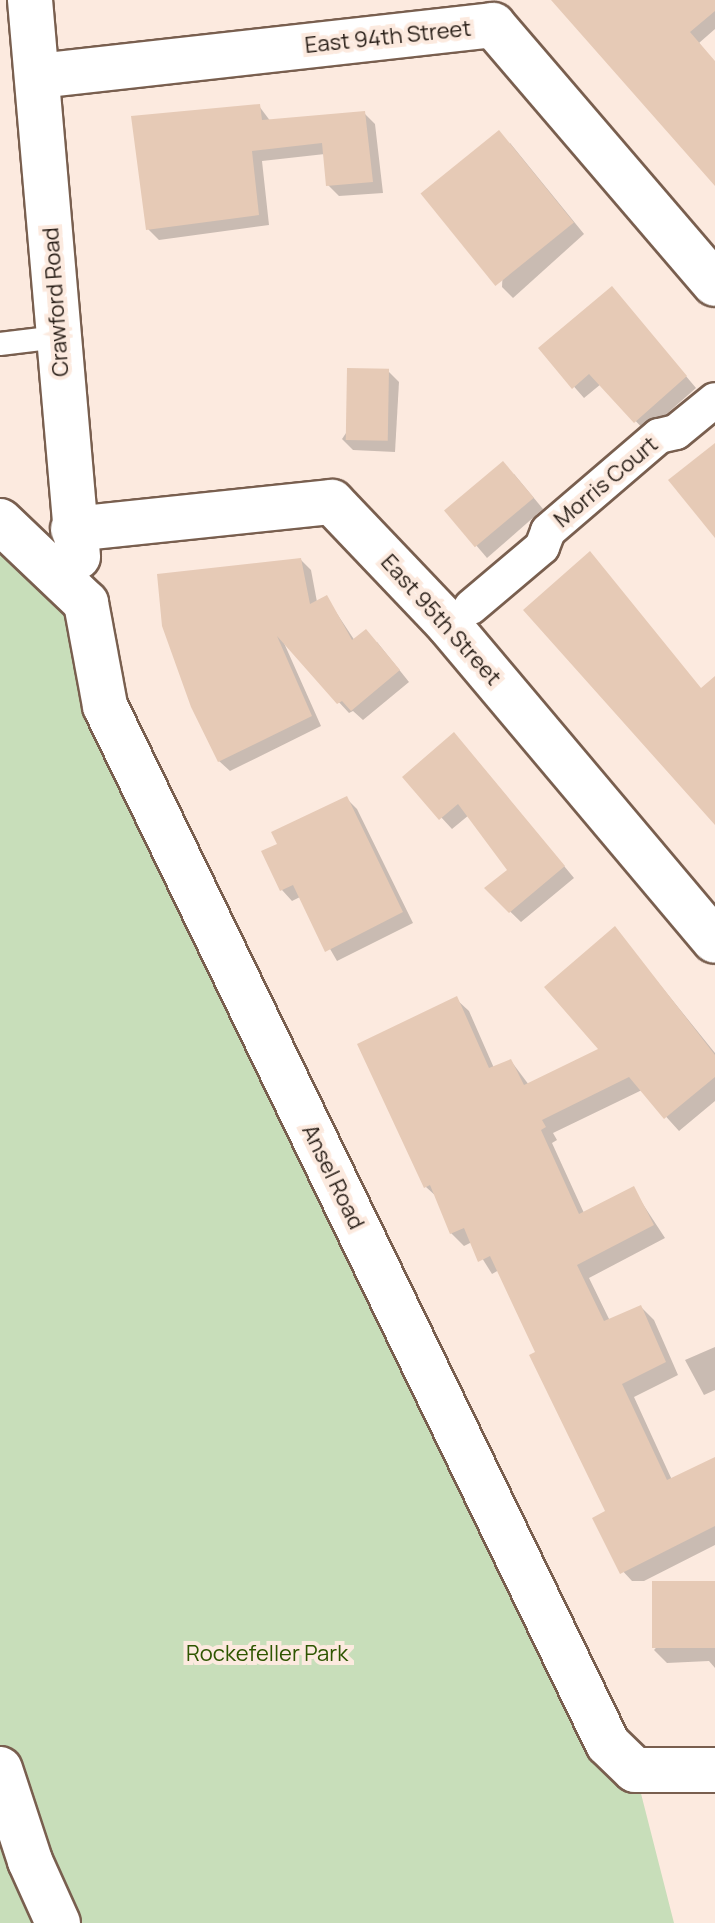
<!DOCTYPE html>
<html>
<head>
<meta charset="utf-8">
<style>
  body { margin:0 }
  #map { position:relative; width:715px; height:1923px; overflow:hidden; background:#fceadf; font-family:Manrope,sans-serif }
  div>[style] { position:absolute }
  .green>* { inset:0; background:#c8deba }
  .shadow>* { inset:0; background:#0003 }
  .building>* { inset:0; background:#e6cab6; transform-origin:0 0 }
  .roads { filter:drop-shadow(2px 0 #795f4f) drop-shadow(-2px 0 #795f4f) drop-shadow(0 2px #795f4f) drop-shadow(0 -2px #795f4f) }
  .service>* { height:22px; margin:-11px; padding:0 11px; transform-origin:11px; border-radius:11px; background:#fff }
  .pedestrian>* { height:34px; margin:-17px; padding:0 17px; transform-origin:17px; border-radius:17px; background:#fff }
  .minor>* { height:44px; margin:-22px; padding:0 22px; transform-origin:22px; border-radius:22px; background:#fff }
  .secondary>* { height:44px; margin:-22px; padding:0 22px; transform-origin:22px; border-radius:22px; background:#fff }
  span { translate:-50% -50%; white-space:nowrap; text-align:center; line-height:1.15; -webkit-text-stroke:8px #fceadf; paint-order:stroke }
  .street-label { font-size:22px; color:#271d16 }
  .park-label { font-size:22px; color:#2e5500 }
</style>
</head>
<body>
<div id="map">
  <div class="green">
    <div style="clip-path:polygon(0 522px,86px 603px,105px 706px,635px 1770px,674px 1923px,0 1923px)"></div>
  </div>
  <div class="shadow">
    <div style="clip-path:polygon(554px 0,715px 0,715px 29px,699px 43px,715px 63px,715px 184px)"></div>
    <div style="clip-path:polygon(259px 106px,271px 122px,364px 113px,375px 124px,383px 193px,339px 196px,328px 185px,325px 154px,262px 161px,269px 225px,159px 240px,148px 229px)"></div>
    <div style="clip-path:polygon(510px 143px,584px 234px,513px 298px,502px 287px)"></div>
    <div style="clip-path:polygon(622px 300px,696px 388px,646px 432px,601px 384px,584px 398px,541px 349px)"></div>
    <div style="clip-path:polygon(388px 371px,399px 382px,395px 452px,353px 450px,342px 439px)"></div>
    <div style="clip-path:polygon(514px 474px,543px 509px,487px 558px,447px 511px)"></div>
    <div style="clip-path:polygon(301px 560px,311px 570px,317px 602px,326px 597px,355px 641px,377px 642px,409px 682px,363px 720px,353px 711px,349px 713px,284px 643px,321px 726px,230px 771px,219px 761px)"></div>
    <div style="clip-path:polygon(464px 745px,574px 878px,521px 922px,487px 889px,510px 871px,469px 815px,452px 829px,405px 778px)"></div>
    <div style="clip-path:polygon(346px 798px,357px 809px,413px 923px,337px 961px,300px 897px,292px 901px,282px 890px,279px 845px)"></div>
    <div style="clip-path:polygon(615px 929px,715px 1053px,715px 1101px,679px 1131px,642px 1090px,553px 1133px,557px 1140px,552px 1143px,584px 1213px,633px 1189px,665px 1238px,589px 1278px,610px 1321px,641px 1307px,654px 1320px,678px 1375px,634px 1397px,672px 1480px,715px 1470px,715px 1545px,644px 1581px,632px 1581px,619px 1567px,608px 1512px,499px 1270px,492px 1274px,472px 1242px,464px 1246px,451px 1233px,438px 1198px,426px 1187px,456px 999px,469px 1011px,494px 1068px,511px 1061px,529px 1085px,601px 1050px)"></div>
    <div style="clip-path:polygon(715px 1347px,715px 1390px,704px 1395px,685px 1360px)"></div>
    <div style="clip-path:polygon(715px 1583px,715px 1668px,709px 1661px,667px 1663px,654px 1650px)"></div>
  </div>
  <div class="building">
    <div style="clip-path:polygon(551px 0,715px 0,715px 11px,690px 32px,715px 61px,715px 186px)"></div>
    <div style="clip-path:polygon(260px 104px,262px 120px,365px 111px,373px 182px,326px 186px,322px 143px,252px 151px,259px 215px,146px 230px,131px 116px)"></div>
    <div style="left:499px;top:130px;width:119px;height:101px;rotate:51deg"></div>
    <div style="clip-path:polygon(612px 286px,687px 376px,634px 423px,589px 374px,572px 389px,538px 348px)"></div>
    <div style="left:347px;top:368px;width:42px;height:72px;rotate:1deg"></div>
    <div style="clip-path:polygon(715px 443px,715px 538px,668px 480px)"></div>
    <div style="left:503px;top:461px;width:48px;height:77px;rotate:50deg"></div>
    <div style="clip-path:polygon(590px 551px,701px 688px,715px 676px,715px 825px,523px 610px)"></div>
    <div style="clip-path:polygon(301px 558px,310px 604px,327px 595px,352px 640px,366px 629px,400px 670px,351px 711px,342px 701px,337px 704px,277px 636px,312px 716px,218px 762px,191px 707px,162px 626px,157px 574px)"></div>
    <div style="clip-path:polygon(454px 732px,565px 866px,509px 913px,484px 888px,507px 870px,458px 804px,439px 820px,402px 777px)"></div>
    <div style="clip-path:polygon(347px 796px,403px 912px,325px 952px,293px 885px,280px 891px,261px 851px,277px 844px,271px 832px)"></div>
    <div style="clip-path:polygon(615px 926px,715px 1055px,715px 1077px,664px 1119px,629px 1077px,542px 1120px,546px 1127px,541px 1130px,579px 1214px,634px 1186px,654px 1225px,577px 1265px,604px 1321px,641px 1305px,666px 1362px,622px 1384px,667px 1480px,715px 1457px,715px 1526px,620px 1574px,592px 1518px,605px 1511px,529px 1355px,535px 1352px,490px 1256px,478px 1262px,464px 1228px,450px 1234px,430px 1185px,424px 1188px,357px 1044px,457px 996px,489px 1068px,511px 1059px,524px 1085px,598px 1049px,544px 987px)"></div>
    <div style="left:715px;top:1581px;width:67px;height:63px;rotate:90deg"></div>
  </div>
  <div class="roads">
    <div class="service">
      <div style="left:0;top:344px;width:58px;rotate:-6.9deg"></div>
    </div>
    <div class="pedestrian">
      <div style="left:471px;top:607px;width:93px;rotate:-40.2deg"></div>
      <div style="left:542px;top:547px;width:17px;rotate:-69deg"></div>
      <div style="left:548px;top:531px;width:146px;rotate:-40.6deg"></div>
      <div style="left:659px;top:436px;width:17px;rotate:-13deg"></div>
      <div style="left:676px;top:432px;width:50px;rotate:-39.4deg"></div>
    </div>
    <div class="minor">
      <div style="left:30px;top:0;width:559px;rotate:85.07deg"></div>
      <div style="left:39px;top:76px;width:457px;rotate:-6.4deg"></div>
      <div style="left:493px;top:25px;width:341px;rotate:49.4deg"></div>
      <div style="left:0;top:521px;width:119px;rotate:43.6deg"></div>
      <div style="left:86px;top:603px;width:105px;rotate:79.5deg"></div>
      <div style="left:105px;top:706px;width:1153px;rotate:64.15deg"></div>
      <div style="left:608px;top:1744px;width:37px;rotate:44deg"></div>
      <div style="left:635px;top:1770px;width:80px"></div>
      <div style="left:73px;top:529px;width:260px;rotate:-6deg"></div>
      <div style="left:332px;top:502px;width:168px;rotate:46.4deg"></div>
      <div style="left:448px;top:624px;width:414px;rotate:49.9deg"></div>
    </div>
    <div class="secondary">
      <div style="left:0;top:1769px;width:97px;rotate:71.9deg"></div>
      <div style="left:30px;top:1861px;width:68px;rotate:65.7deg"></div>
    </div>
  </div>
  <div class="street-label">
    <span style="left:388px;top:37px;rotate:-6deg">East 94th Street</span>
    <span style="left:56px;top:302px;rotate:-94deg">Crawford Road</span>
    <span style="left:606px;top:482px;rotate:-40deg">Morris Court</span>
    <span style="left:441px;top:620px;rotate:48deg">East 95th Street</span>
    <span style="left:333px;top:1177px;rotate:64deg">Ansel Road</span>
  </div>
  <div class="park-label">
    <span style="left:267px;top:1654px">Rockefeller Park</span>
  </div>
</div>
</body>
</html>
